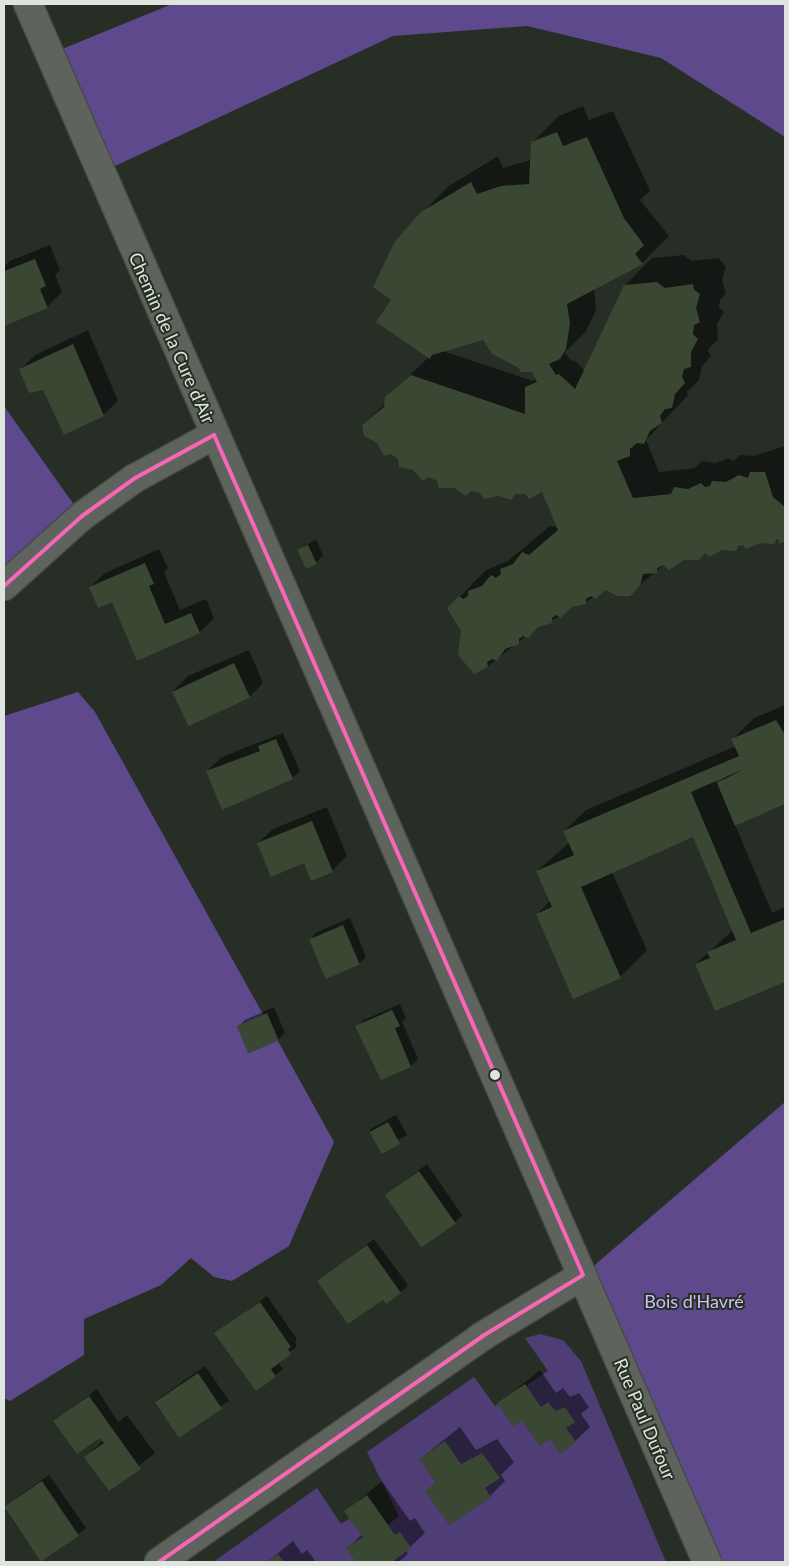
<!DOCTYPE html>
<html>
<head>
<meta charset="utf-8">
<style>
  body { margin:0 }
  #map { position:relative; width:789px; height:1566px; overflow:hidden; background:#272e26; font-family:Lato,sans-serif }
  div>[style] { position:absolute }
  .green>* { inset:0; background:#4e3e75 }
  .forest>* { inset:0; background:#5d498c }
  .shadow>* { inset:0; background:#0007; transform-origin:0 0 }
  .building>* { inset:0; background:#394733; transform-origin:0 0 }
  .roads { filter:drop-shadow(1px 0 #464b45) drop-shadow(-1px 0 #464b45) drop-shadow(0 1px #464b45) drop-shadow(0 -1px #464b45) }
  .minor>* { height:28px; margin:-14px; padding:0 14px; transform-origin:14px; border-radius:14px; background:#5e645d }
  .tertiary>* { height:28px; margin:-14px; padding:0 14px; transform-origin:14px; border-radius:14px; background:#5e645d }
  .bus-1>* { height:4px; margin:-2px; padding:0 2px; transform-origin:2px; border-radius:2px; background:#fa66b7 }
  .dots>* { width:14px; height:14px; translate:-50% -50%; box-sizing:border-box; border:2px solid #263122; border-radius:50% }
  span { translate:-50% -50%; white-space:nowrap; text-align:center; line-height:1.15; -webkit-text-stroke:4px #263122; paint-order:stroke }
  .street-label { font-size:18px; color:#dee5dc }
  .park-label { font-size:18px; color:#cdbdff }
  .frame { position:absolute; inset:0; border:5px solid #dee5dc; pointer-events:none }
</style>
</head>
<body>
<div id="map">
  <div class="green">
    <div style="clip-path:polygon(540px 1334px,563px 1340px,581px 1361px,666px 1562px,213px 1562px,317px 1488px,341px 1524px,373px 1504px,388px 1525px,399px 1516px,367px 1452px,474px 1377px,495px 1406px,548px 1371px,525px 1338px)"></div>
  </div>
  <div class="forest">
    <div style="clip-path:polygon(172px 4px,785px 4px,785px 137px,661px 58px,527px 26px,393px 36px,100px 173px,50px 54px)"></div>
    <div style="clip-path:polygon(4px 406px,82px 516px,4px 586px)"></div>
    <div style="clip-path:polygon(78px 692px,95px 712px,334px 1142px,289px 1246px,232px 1281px,214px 1277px,191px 1258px,161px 1285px,84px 1319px,84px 1355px,10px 1401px,4px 1398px,4px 716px)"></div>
    <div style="clip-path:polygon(785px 1102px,785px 1562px,707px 1562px,583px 1275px)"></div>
  </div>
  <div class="shadow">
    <div style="clip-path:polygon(evenodd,583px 106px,589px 120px,613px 111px,650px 191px,640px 200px,669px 236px,642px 263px,594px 288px,596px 310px,586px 331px,565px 352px,571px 361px,574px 360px,584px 370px,625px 285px,652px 258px,684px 255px,692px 261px,719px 258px,726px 267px,722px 280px,726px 294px,720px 300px,719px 307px,724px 312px,717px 324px,718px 339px,708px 350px,711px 356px,702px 366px,699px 380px,687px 392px,688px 395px,646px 440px,659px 472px,695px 468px,702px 461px,716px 463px,728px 458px,734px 461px,740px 455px,754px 456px,785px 446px,785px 540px,741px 544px,736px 549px,705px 551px,664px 564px,630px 594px,606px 588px,585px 603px,571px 606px,560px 616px,539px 626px,488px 666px,449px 608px,486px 570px,508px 561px,550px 526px,558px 527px,543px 491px,517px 493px,511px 499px,454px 487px,399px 459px,378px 442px,363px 425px,386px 403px,387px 397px,429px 357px,393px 300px,422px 213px,449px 186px,498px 156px,503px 168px,531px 160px,532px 143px,559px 116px,583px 106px,484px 338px,520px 367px,532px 371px,536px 378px,533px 381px,443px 351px,484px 338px)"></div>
    <div style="clip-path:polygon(50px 245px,60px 270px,55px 275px,62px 292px,47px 307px,4px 325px,4px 267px,10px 261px)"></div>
    <div style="clip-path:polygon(88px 330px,118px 401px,103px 415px,44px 388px,20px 370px,35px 355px)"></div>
    <div style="clip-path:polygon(316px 539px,323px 555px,316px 563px,299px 550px)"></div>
    <div style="clip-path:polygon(159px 549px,168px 568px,164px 572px,180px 610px,206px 599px,214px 618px,200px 632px,138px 659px,112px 601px,90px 587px,105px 573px)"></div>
    <div style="clip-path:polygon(249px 650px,263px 683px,249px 697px,173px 691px,188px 676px)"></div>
    <div style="clip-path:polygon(evenodd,785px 705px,785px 803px,735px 824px,772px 913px,785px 907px,785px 981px,716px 1010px,696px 964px,733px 930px,693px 836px,612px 872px,647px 950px,620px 977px,537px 914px,550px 901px,537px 871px,570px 842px,564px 831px,586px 810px,736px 746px,733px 739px,754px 718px,785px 705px,727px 775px,718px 784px,716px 780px,727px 775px)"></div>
    <div style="clip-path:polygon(283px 733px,300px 771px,292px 778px,207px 771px,222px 757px)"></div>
    <div style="clip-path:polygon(327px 807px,347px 856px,332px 871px,258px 843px,273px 829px)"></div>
    <div style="clip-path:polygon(350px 918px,366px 957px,359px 964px,310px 940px,317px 932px)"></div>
    <div style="clip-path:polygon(400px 1004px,406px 1018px,402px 1022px,418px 1059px,411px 1066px,381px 1078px,357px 1027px,364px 1020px)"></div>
    <div style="clip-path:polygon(274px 1007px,285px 1033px,278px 1040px,238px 1027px,245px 1020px)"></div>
    <div style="left:396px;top:1115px;width:23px;height:30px;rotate:61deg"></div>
    <div style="clip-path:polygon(427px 1164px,462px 1215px,455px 1222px,386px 1195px)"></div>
    <div style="clip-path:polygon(374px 1239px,408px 1285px,401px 1292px,386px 1303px,383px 1298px,319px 1281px)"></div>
    <div style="clip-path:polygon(267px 1296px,297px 1339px,295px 1342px,297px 1346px,278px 1362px,283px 1369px,256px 1389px,216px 1334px)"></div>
    <div style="left:205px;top:1366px;width:42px;height:60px;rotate:55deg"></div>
    <div style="clip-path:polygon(540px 1370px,556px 1393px,563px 1388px,570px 1397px,579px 1393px,589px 1407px,581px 1414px,590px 1427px,575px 1441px,550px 1437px,499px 1403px)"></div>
    <div style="clip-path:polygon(97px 1389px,118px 1422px,127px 1415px,155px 1453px,109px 1490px,86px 1457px,103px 1440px,105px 1432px,55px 1421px)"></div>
    <div style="clip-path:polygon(460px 1427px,476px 1450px,497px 1439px,514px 1462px,501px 1475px,505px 1481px,490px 1496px,450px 1524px,427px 1491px,436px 1482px,420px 1459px)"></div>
    <div style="left:49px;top:1475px;width:65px;height:56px;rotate:55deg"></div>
    <div style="clip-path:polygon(382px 1481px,410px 1521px,415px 1518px,425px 1533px,406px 1551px,408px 1554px,399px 1562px,358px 1562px,348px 1548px,362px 1534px,346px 1511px)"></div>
    <div style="clip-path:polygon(293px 1541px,302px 1554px,307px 1550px,316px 1562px,267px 1562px)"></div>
  </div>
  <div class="building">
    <div style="clip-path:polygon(557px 132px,563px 146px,587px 137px,624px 218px,644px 245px,635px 254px,643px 264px,567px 304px,570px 323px,566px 349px,560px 359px,549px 364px,556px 375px,559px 374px,575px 389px,624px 285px,657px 282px,665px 288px,693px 284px,694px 290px,700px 294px,696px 308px,700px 322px,694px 325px,693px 334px,698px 339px,691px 352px,691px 367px,684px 369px,682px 377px,685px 383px,675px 394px,672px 408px,665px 409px,660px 416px,662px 423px,650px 431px,644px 444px,637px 443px,630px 449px,630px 456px,617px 461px,633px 498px,671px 494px,674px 487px,688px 489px,701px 483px,705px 487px,710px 486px,712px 481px,726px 482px,739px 475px,748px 478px,750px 472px,765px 472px,773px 497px,785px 507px,785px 541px,780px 544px,777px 539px,774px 544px,760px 543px,746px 549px,743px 545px,738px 546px,736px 551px,722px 550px,709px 557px,705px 553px,699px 560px,684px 560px,669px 570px,663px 565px,657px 568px,657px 573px,643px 574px,640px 586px,630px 596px,617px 596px,606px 590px,595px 599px,591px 596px,586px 599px,586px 604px,572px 607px,561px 618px,556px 615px,552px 618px,552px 623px,538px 627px,528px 638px,523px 636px,519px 639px,519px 644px,505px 649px,497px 661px,492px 659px,487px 662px,488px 667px,474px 674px,458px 655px,461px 631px,447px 608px,459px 596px,463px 599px,468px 596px,468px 591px,482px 586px,491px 575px,496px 578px,501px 574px,500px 569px,513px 564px,522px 552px,529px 555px,558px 530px,542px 492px,529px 499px,525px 494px,516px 494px,511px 500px,498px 496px,484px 499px,480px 493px,471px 491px,466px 496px,454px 488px,439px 488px,437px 481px,429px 477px,423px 481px,413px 470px,399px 467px,398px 459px,391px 454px,384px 456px,377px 443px,364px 436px,362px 425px,384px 407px,385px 397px,411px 375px,525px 414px,525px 387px,537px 382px,532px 372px,520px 372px,519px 368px,492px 354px,483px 340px,432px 355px,430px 359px,376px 322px,391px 300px,373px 287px,395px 241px,421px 212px,471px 182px,477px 194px,501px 186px,529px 184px,531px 142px)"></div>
    <div style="clip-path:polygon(35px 259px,46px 286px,40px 289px,48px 308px,4px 326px,4px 271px)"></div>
    <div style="clip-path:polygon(73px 344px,104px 416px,64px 435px,43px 390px,29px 393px,19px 369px)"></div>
    <div style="left:308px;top:545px;width:21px;height:12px;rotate:65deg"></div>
    <div style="clip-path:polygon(145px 563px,154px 584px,149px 586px,165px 624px,191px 613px,200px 633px,137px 661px,112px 602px,98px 608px,89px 587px)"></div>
    <div style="left:234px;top:663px;width:38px;height:68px;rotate:65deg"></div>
    <div style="clip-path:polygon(776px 720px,785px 735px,785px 804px,735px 826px,717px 783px,744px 769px,691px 792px,751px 933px,785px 919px,785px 982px,715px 1011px,695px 964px,710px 958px,707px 952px,736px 940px,693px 837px,581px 887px,621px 978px,573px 999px,536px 914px,552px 907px,536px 871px,574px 855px,563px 831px,739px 756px,731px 739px)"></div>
    <div style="clip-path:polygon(276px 739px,293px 779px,222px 810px,206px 771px,260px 751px,258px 746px)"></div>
    <div style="clip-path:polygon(312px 821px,333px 872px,311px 881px,304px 863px,271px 877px,257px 843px)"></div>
    <div style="left:343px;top:925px;width:43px;height:37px;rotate:67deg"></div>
    <div style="clip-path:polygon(392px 1010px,400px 1026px,395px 1028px,411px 1067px,381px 1080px,355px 1026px)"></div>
    <div style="left:267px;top:1013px;width:30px;height:33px;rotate:67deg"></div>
    <div style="left:388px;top:1122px;width:25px;height:21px;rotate:61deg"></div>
    <div style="left:419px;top:1171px;width:64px;height:42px;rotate:55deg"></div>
    <div style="clip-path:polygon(367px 1245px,401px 1293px,386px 1304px,383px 1300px,348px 1324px,317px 1281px)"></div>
    <div style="clip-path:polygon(260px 1302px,291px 1347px,288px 1349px,291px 1354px,271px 1369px,276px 1377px,256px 1391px,214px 1333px)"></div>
    <div style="left:198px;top:1373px;width:43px;height:52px;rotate:56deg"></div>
    <div style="clip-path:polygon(525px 1384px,541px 1407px,548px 1402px,555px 1411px,565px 1407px,575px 1422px,566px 1428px,576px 1442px,560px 1454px,550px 1439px,540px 1446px,522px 1421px,513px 1426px,497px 1403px)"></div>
    <div style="clip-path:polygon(89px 1396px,141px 1469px,109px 1491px,84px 1457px,104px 1443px,100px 1438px,77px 1454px,53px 1421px)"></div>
    <div style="clip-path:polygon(445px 1441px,461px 1464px,482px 1453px,500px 1478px,485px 1488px,491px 1497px,449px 1525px,425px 1491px,436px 1483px,419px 1459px)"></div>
    <div style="left:42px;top:1481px;width:66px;height:46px;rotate:56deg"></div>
    <div style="clip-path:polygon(367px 1495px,395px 1535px,400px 1532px,411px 1548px,392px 1562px,356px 1562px,346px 1548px,363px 1537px,344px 1511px)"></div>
    <div style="clip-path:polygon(278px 1554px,284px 1562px,267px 1562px)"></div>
  </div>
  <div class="roads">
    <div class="minor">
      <div style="left:4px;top:586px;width:105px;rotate:-41.9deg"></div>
      <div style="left:82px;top:516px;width:65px;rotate:-35.6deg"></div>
      <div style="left:135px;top:478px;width:90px;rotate:-28.6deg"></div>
      <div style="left:159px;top:1562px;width:393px;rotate:-34.9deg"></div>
      <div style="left:481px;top:1337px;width:119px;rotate:-31.3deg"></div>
    </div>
    <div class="tertiary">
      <div style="left:28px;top:4px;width:1700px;rotate:66.45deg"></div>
    </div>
  </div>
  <div class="bus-1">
    <div style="left:214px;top:435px;width:917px;rotate:66.28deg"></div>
    <div style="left:4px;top:586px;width:105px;rotate:-41.9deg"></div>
    <div style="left:82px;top:516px;width:65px;rotate:-35.6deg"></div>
    <div style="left:135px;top:478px;width:90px;rotate:-28.6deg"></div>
    <div style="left:159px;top:1562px;width:393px;rotate:-34.9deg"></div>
    <div style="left:481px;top:1337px;width:119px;rotate:-31.3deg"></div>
  </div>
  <div class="dots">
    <div style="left:495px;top:1075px;background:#dee5dc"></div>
  </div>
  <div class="street-label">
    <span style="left:172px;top:338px;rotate:66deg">Chemin de la Cure d'Air</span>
    <span style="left:645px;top:1419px;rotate:67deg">Rue Paul Dufour</span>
  </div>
  <div class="park-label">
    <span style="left:694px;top:1301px">Bois d'Havré</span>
  </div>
  <div class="frame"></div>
</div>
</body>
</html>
